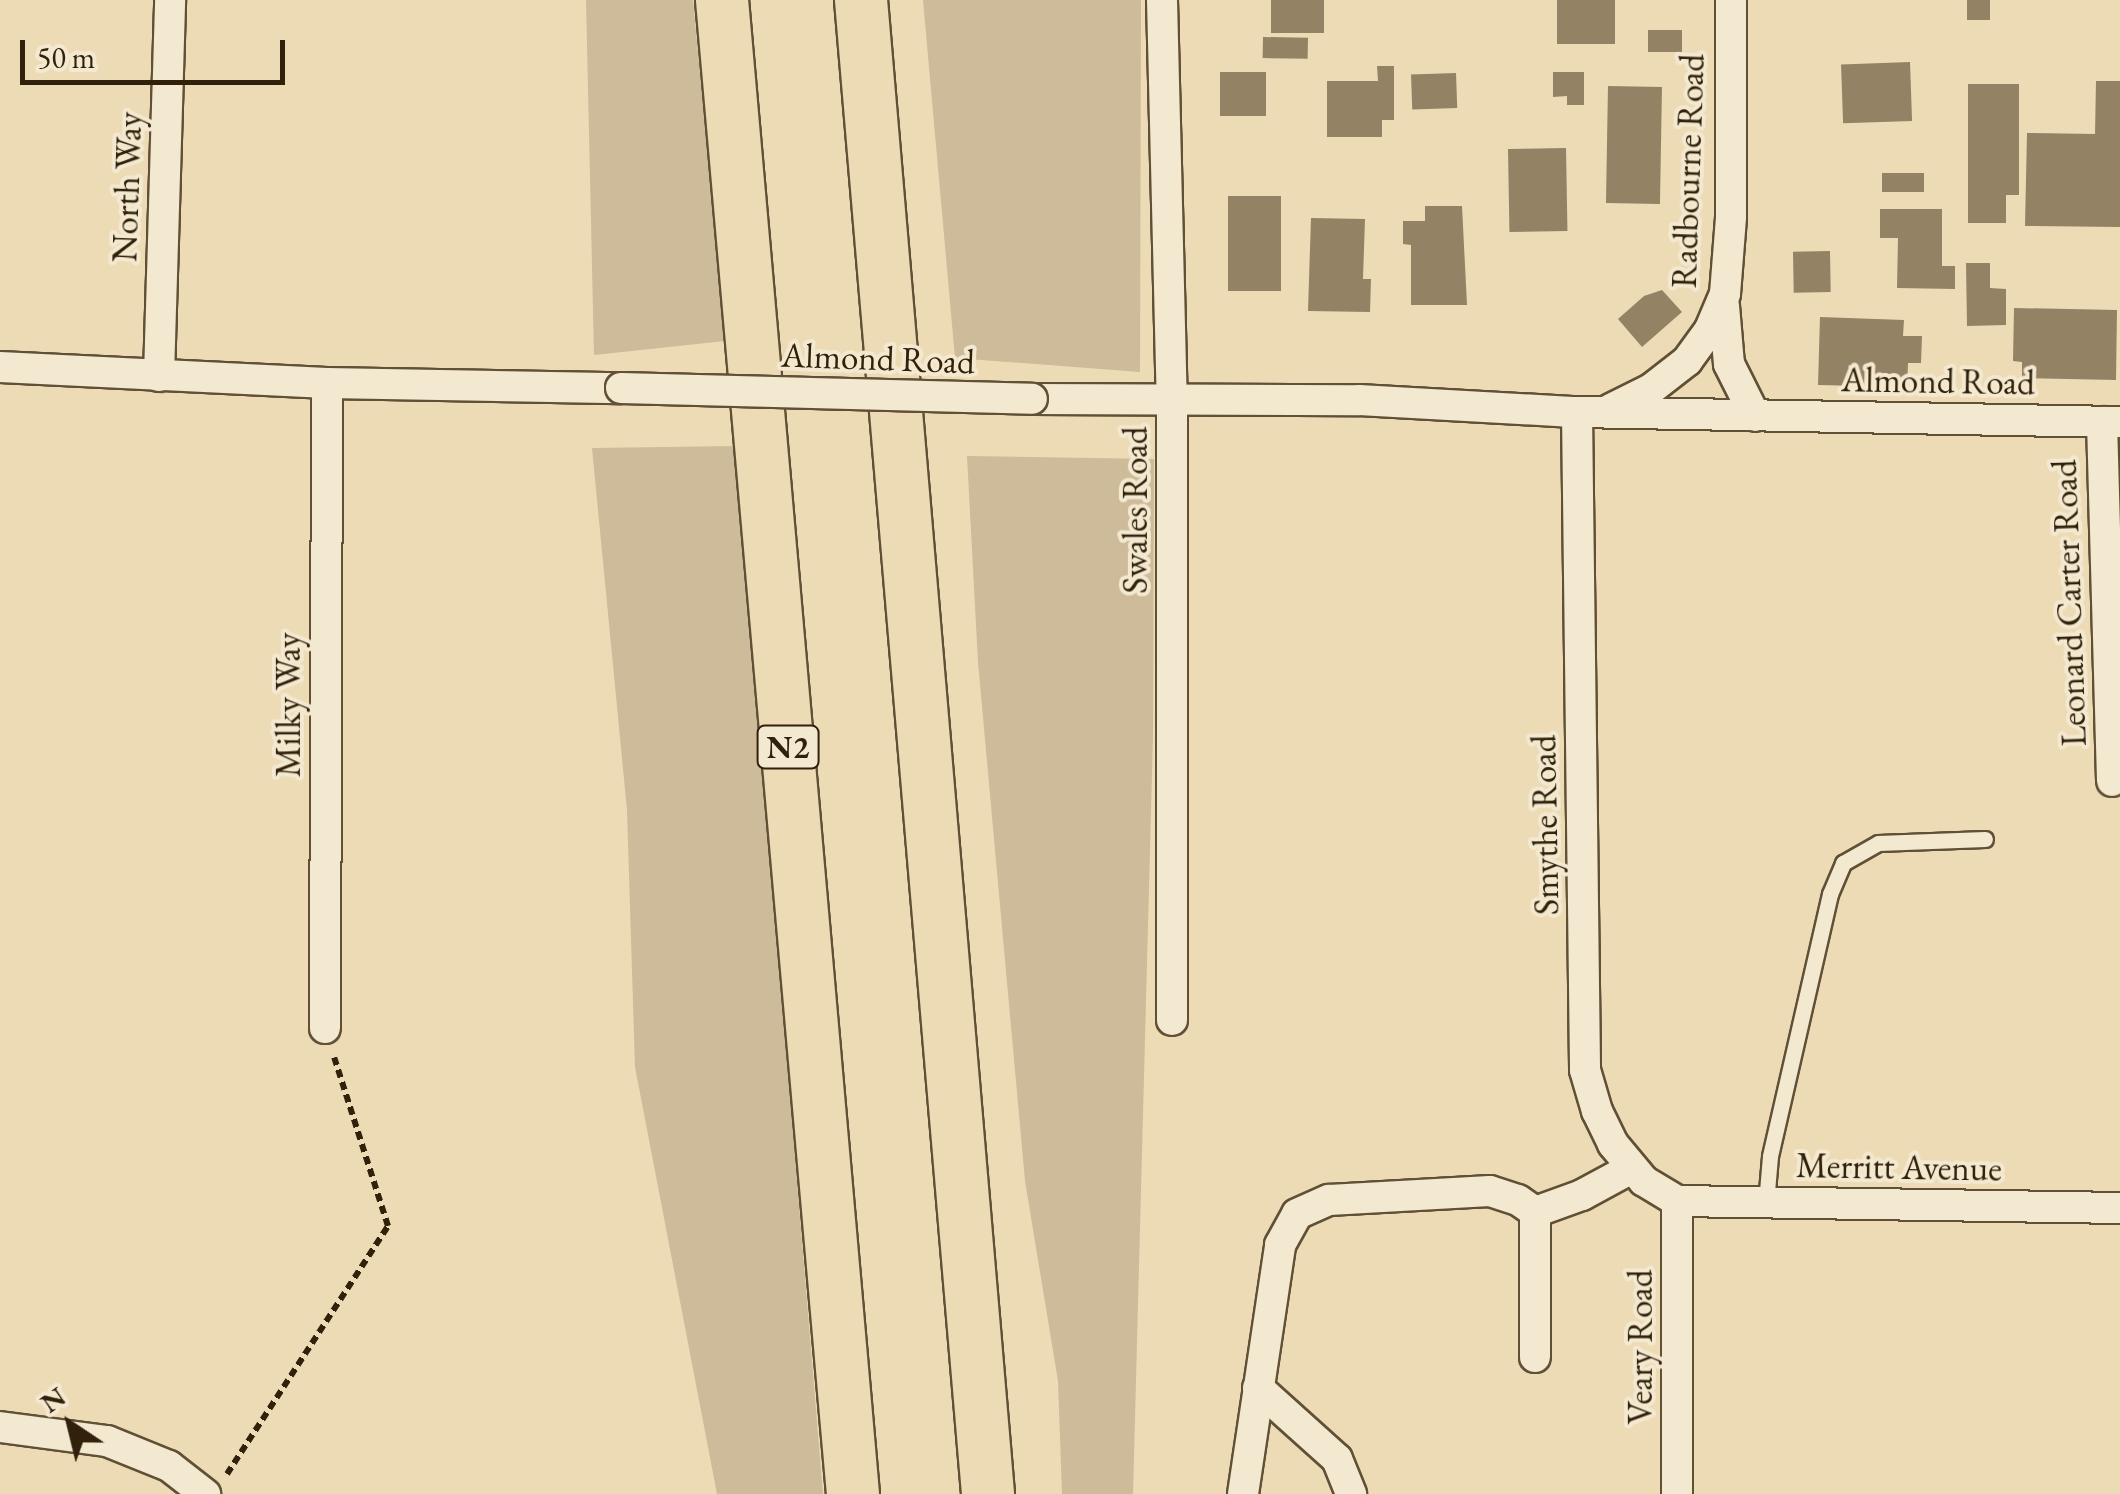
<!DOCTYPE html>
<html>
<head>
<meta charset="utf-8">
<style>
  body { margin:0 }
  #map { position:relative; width:2120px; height:1494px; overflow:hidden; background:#eddbb6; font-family:"EB Garamond",serif }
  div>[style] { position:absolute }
  .green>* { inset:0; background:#cdbb99 }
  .building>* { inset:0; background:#938264; transform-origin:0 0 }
  .path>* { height:6px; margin-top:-3px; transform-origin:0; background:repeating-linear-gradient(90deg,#31210b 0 8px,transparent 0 13px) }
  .roads { filter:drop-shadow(2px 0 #605036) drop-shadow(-2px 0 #605036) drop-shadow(0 2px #605036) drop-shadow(0 -2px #605036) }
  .service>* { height:15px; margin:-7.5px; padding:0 7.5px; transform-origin:7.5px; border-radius:7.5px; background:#f3e8d0 }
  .minor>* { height:30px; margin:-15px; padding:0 15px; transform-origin:15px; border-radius:15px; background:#f3e8d0 }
  .motorway>* { height:52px; margin:-26px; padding:0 26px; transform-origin:26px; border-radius:26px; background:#eddbb6 }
  .bridges { filter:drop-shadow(2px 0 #605036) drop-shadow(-2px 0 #605036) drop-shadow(0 2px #605036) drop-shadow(0 -2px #605036) }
  .minor-bridge>* { height:30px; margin:-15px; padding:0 15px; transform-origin:15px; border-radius:15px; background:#f3e8d0 }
  span { translate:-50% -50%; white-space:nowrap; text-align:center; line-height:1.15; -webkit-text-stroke:8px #f3e8d0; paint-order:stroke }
  .shield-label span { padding:2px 8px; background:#f3e8d0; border:2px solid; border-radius:8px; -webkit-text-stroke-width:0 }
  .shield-label { font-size:32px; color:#31210b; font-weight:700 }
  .street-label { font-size:35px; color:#31210b }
  .north { position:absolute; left:20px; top:1374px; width:100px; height:100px; -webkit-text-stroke:8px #f3e8d0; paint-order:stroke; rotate:325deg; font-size:28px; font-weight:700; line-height:40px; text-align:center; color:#31210b }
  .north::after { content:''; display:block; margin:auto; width:35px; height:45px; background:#31210b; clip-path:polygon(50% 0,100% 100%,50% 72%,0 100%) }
  .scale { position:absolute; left:20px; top:40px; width:265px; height:45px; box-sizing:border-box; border:5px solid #31210b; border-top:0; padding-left:12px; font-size:30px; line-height:35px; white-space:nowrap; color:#31210b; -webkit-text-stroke:8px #f3e8d0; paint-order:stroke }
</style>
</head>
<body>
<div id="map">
  <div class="green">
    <div style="clip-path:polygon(586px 0,693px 0,725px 341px,594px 355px)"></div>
    <div style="clip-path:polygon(923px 0,1141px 0,1140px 372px,955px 358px)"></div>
    <div style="clip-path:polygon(737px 446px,772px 880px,823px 1494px,717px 1494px,635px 1067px,627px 810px,592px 448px)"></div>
    <div style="clip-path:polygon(967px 456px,1154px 459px,1153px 736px,1133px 1494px,1062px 1494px,1058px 1381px,1025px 1181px,978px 662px)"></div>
  </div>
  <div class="building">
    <div style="left:1271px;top:0;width:53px;height:33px"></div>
    <div style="left:1557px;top:0;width:58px;height:44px"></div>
    <div style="left:1967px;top:0;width:23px;height:20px"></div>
    <div style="left:1648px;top:30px;width:34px;height:22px"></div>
    <div style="left:1263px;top:37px;width:45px;height:21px;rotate:1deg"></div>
    <div style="left:1910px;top:62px;width:59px;height:69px;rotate:88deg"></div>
    <div style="clip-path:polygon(1377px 66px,1394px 66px,1394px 120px,1382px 120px,1382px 137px,1327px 137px,1327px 81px,1378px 81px)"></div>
    <div style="left:1220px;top:72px;width:46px;height:44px"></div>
    <div style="clip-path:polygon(1553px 72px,1584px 72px,1584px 105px,1567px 105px,1567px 96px,1553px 97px)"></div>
    <div style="left:1456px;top:73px;width:35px;height:45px;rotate:88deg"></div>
    <div style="clip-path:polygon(2096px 81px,2120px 81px,2120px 227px,2025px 226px,2027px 133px,2095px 134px)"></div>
    <div style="clip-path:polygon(1968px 84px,2019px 84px,2019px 195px,2006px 195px,2006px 223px,1968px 223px)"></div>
    <div style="left:1608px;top:86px;width:54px;height:117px;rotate:1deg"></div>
    <div style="left:1566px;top:148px;width:83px;height:58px;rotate:89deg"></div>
    <div style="left:1924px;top:173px;width:19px;height:42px;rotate:90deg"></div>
    <div style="left:1228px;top:196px;width:53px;height:95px"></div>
    <div style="clip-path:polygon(1425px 206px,1462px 206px,1467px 305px,1411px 305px,1411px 245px,1403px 244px,1403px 221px,1425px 221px)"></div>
    <div style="clip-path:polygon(1880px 209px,1942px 209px,1942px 266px,1955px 266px,1955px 289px,1897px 288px,1898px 238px,1880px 238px)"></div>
    <div style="clip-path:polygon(1311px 218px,1365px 219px,1363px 279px,1371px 279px,1370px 312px,1308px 311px)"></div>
    <div style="left:1830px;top:251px;width:41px;height:37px;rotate:89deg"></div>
    <div style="clip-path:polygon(1966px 263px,1990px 263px,1990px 288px,2006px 289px,2006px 325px,1967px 326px)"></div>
    <div style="clip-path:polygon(1662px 290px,1682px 312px,1642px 347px,1618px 319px,1644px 296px)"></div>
    <div style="clip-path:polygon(2014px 308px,2117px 310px,2116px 380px,2022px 378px,2022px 362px,2013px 361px)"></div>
    <div style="clip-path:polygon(1820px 317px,1904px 320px,1903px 336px,1922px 336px,1921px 363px,1908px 363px,1907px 387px,1818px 385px)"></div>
  </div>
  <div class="path">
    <div style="left:227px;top:1474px;width:296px;rotate:-57deg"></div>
    <div style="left:388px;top:1226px;width:177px;rotate:-107.7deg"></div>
  </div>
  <div class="roads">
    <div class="service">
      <div style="left:1766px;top:1203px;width:47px;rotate:-85.1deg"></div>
      <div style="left:1770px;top:1156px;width:269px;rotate:-77.1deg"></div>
      <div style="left:1830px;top:894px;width:34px;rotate:-67deg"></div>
      <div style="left:1843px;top:863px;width:40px;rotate:-29.7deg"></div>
      <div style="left:1878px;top:843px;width:107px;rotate:-2.1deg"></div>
    </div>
    <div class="minor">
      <div style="left:1162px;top:0;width:398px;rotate:88.6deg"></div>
      <div style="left:1172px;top:398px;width:622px;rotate:90deg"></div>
      <div style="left:1724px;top:306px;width:58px;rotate:85.1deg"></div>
      <div style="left:1729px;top:364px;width:58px;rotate:63.4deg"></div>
      <div style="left:0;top:367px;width:327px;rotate:2.8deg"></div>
      <div style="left:327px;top:383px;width:294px;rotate:1deg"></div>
      <div style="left:159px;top:376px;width:376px;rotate:-88.3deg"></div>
      <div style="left:1032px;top:399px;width:327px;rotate:0.2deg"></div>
      <div style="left:1359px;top:400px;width:218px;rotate:3.2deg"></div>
      <div style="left:1577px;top:412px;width:543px;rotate:1.06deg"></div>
      <div style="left:1611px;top:409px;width:45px;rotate:-26.6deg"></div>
      <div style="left:1651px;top:389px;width:46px;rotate:-37.9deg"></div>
      <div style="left:1687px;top:361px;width:39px;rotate:-54deg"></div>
      <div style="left:1710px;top:329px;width:38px;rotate:-67deg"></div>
      <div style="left:1725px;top:294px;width:77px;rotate:-85.5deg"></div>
      <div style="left:1731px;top:217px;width:217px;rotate:-90deg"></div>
      <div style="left:1577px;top:412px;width:658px;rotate:89.3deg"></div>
      <div style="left:1585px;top:1070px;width:43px;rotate:73.7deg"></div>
      <div style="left:1597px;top:1111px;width:37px;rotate:64deg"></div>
      <div style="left:1613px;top:1144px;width:48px;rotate:50deg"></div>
      <div style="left:1644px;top:1181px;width:39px;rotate:31deg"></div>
      <div style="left:1677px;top:1201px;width:443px;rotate:0.9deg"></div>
      <div style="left:2102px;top:422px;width:359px;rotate:88.4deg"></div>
      <div style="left:325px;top:1028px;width:645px;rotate:-89.82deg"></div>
      <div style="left:1535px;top:1212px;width:50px;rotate:-19.9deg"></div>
      <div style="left:1582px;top:1195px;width:57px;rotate:-28.4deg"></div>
      <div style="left:1535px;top:1357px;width:145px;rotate:-90deg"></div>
      <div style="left:1258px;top:1388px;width:106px;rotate:41.9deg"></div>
      <div style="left:1337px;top:1459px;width:38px;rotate:68deg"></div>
      <div style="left:0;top:1427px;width:108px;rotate:7.5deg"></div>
      <div style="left:107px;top:1441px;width:67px;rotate:22deg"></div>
      <div style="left:169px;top:1466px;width:46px;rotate:37.9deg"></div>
      <div style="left:1243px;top:1494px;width:252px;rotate:-81.5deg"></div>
      <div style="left:1280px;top:1245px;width:35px;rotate:-61deg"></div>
      <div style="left:1297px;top:1214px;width:35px;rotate:-24deg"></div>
      <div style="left:1329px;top:1200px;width:161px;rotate:-3.2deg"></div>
      <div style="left:1490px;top:1191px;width:29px;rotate:18deg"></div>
      <div style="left:1518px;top:1200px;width:21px;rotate:35deg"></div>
      <div style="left:1677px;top:1494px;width:293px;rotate:-90deg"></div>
    </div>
    <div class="motorway">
      <div style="left:722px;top:0;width:1500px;rotate:84.99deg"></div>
      <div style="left:861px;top:0;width:1499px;rotate:85.14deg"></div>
    </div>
  </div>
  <div class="bridges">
    <div class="minor-bridge">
      <div style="left:621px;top:388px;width:411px;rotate:1.5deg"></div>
    </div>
  </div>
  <div class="shield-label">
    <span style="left:788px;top:747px">N2</span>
  </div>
  <div class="street-label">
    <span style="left:1688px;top:171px;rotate:-88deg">Radbourne Road</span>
    <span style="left:127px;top:187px;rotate:-88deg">North Way</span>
    <span style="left:878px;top:358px;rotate:2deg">Almond Road</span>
    <span style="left:1938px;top:381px;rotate:1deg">Almond Road</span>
    <span style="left:1135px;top:510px;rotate:-90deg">Swales Road</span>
    <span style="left:2069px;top:603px;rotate:-92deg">Leonard Carter Road</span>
    <span style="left:288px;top:705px;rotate:-90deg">Milky Way</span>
    <span style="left:1545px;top:825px;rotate:-91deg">Smythe Road</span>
    <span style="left:1899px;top:1167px;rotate:1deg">Merritt Avenue</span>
    <span style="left:1640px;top:1347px;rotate:-90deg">Veary Road</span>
  </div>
  <div class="north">N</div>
  <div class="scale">50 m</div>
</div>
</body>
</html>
